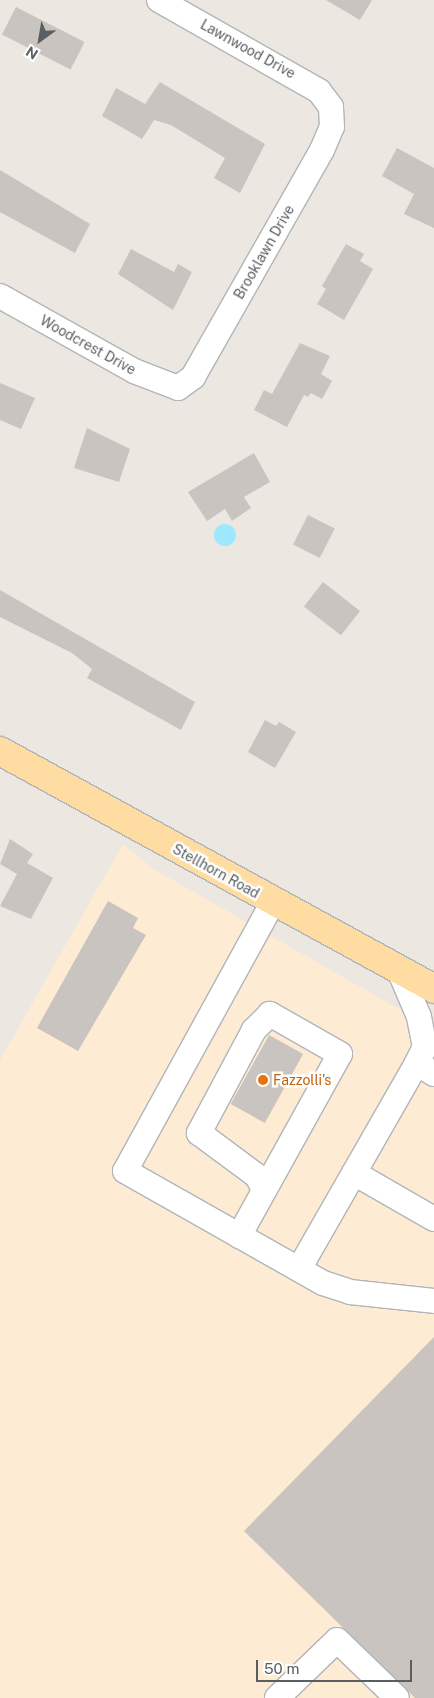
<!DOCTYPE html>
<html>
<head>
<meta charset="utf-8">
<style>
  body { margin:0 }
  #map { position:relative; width:434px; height:1698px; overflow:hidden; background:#ece7e0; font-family:"Public Sans",sans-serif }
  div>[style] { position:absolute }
  .commercial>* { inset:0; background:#feebd3 }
  .water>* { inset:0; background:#9de8ff }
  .round { border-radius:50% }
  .building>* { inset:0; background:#c9c4bf; transform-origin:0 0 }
  .roads { filter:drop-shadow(1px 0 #b1b5b8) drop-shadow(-1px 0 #b1b5b8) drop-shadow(0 1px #b1b5b8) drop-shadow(0 -1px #b1b5b8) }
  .minor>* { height:24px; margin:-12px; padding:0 12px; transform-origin:12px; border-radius:12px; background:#fff }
  .major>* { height:28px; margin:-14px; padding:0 14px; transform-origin:14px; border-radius:14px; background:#ffdda2 }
  .dots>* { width:14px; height:14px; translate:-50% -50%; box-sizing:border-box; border:2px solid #fff; border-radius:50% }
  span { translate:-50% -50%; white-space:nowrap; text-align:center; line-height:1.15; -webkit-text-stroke:5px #fff; paint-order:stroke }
  .street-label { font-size:14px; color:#595e61 }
  .food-label { font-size:14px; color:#c56008 }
  .left { translate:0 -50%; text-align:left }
  .north { position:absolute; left:15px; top:15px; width:50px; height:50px; -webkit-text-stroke:4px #fff; paint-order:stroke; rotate:212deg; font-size:14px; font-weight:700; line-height:20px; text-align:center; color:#595e61 }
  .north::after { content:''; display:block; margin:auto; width:18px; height:22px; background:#595e61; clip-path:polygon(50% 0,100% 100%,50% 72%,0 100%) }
  .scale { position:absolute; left:256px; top:1660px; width:156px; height:22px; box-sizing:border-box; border:2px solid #595e61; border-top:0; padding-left:6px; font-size:15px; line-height:18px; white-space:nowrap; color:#595e61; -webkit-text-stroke:4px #fff; paint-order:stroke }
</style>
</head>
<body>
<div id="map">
  <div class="commercial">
    <div style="clip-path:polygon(123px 844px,152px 868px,434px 1029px,434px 1698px,0 1698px,0 1060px)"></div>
  </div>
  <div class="water">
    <div class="round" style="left:214px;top:524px;width:22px;height:22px"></div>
  </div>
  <div class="building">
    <div style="clip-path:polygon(326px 0,372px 0,360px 20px)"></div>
    <div style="left:16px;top:7px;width:77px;height:31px;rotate:27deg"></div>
    <div style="clip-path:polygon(160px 82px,265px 144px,240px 193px,214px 178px,225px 158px,171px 125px,154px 120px,142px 139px,102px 116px,116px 88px,145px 104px)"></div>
    <div style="clip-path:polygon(397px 148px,434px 168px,434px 228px,404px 214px,414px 194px,382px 176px)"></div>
    <div style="clip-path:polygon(0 170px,90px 224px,75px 253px,0 212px)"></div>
    <div style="clip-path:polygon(346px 244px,364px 254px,360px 261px,373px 269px,344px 320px,317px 304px,326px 289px,322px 286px)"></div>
    <div style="clip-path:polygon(131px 249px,174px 272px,178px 264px,192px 272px,173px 310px,118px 274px)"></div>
    <div style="clip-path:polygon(300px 343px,330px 356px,321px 374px,332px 381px,322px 399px,311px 393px,308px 397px,304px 395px,287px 427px,254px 410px,264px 390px,272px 394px)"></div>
    <div style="clip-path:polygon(0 383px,35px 398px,21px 429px,0 420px)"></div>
    <div style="clip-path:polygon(87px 428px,130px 449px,119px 482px,74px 468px)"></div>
    <div style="clip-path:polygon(254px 453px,270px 482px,244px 497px,251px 508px,232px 521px,225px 509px,207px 521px,188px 492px)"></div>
    <div style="left:308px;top:515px;width:30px;height:33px;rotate:27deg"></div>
    <div style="left:323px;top:582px;width:47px;height:31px;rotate:38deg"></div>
    <div style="clip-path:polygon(0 590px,195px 702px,181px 730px,87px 678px,92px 669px,72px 653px,0 617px)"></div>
    <div style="clip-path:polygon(265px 720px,276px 726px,279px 722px,296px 732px,275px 768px,248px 752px)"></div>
    <div style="clip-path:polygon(10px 839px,33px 854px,27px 863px,53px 878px,31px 919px,0 906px,17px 874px,0 864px)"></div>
    <div style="clip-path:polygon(108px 901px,138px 918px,133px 928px,146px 935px,78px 1051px,37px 1028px)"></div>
    <div style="left:269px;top:1035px;width:39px;height:79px;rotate:29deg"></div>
    <div style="clip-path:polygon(434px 1337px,434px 1698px,415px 1698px,244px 1531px)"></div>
  </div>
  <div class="roads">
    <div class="minor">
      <div style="left:0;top:296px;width:154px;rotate:29.2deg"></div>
      <div style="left:134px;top:371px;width:47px;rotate:21.1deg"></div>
      <div style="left:178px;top:388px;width:19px;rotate:-36deg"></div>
      <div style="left:193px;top:377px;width:261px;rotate:-60.4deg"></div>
      <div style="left:322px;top:150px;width:25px;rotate:-67deg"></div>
      <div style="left:332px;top:127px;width:20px;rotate:-93deg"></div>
      <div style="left:331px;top:107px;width:20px;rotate:-127deg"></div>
      <div style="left:319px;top:91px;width:184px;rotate:-150.4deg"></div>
      <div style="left:273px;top:902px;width:307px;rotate:118.8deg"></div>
      <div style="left:125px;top:1171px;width:227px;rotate:29.5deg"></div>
      <div style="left:323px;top:1283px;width:28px;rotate:18deg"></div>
      <div style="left:350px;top:1292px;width:84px;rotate:6.1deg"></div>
      <div style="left:399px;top:970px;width:51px;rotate:66.9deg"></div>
      <div style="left:419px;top:1017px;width:31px;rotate:79deg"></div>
      <div style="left:425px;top:1047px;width:18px;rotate:117deg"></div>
      <div style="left:354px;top:1173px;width:92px;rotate:29.9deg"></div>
      <div style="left:239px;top:1236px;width:208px;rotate:-61deg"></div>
      <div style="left:340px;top:1054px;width:81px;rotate:-150.3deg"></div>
      <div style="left:270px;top:1014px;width:23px;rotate:135deg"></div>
      <div style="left:254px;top:1030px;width:117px;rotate:118.1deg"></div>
      <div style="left:199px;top:1133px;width:72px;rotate:36.6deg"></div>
      <div style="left:257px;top:1176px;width:16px;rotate:63deg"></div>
      <div style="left:299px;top:1269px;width:237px;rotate:-60.2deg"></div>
      <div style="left:417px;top:1063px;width:20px;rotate:33deg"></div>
      <div style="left:277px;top:1698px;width:83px;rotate:-44deg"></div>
      <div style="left:337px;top:1640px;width:83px;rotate:44deg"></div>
    </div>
    <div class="major">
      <div style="left:0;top:751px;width:495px;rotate:28.7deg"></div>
    </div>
  </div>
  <div class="dots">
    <div style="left:263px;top:1080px;background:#e8710a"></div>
  </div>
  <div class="street-label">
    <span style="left:248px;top:49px;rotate:29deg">Lawnwood Drive</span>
    <span style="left:264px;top:252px;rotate:-60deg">Brooklawn Drive</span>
    <span style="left:88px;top:345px;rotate:29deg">Woodcrest Drive</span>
    <span style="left:216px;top:871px;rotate:29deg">Stellhorn Road</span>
  </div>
  <div class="food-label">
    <span class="left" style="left:273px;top:1080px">Fazzolli's</span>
  </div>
  <div class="north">N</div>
  <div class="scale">50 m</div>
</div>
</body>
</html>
